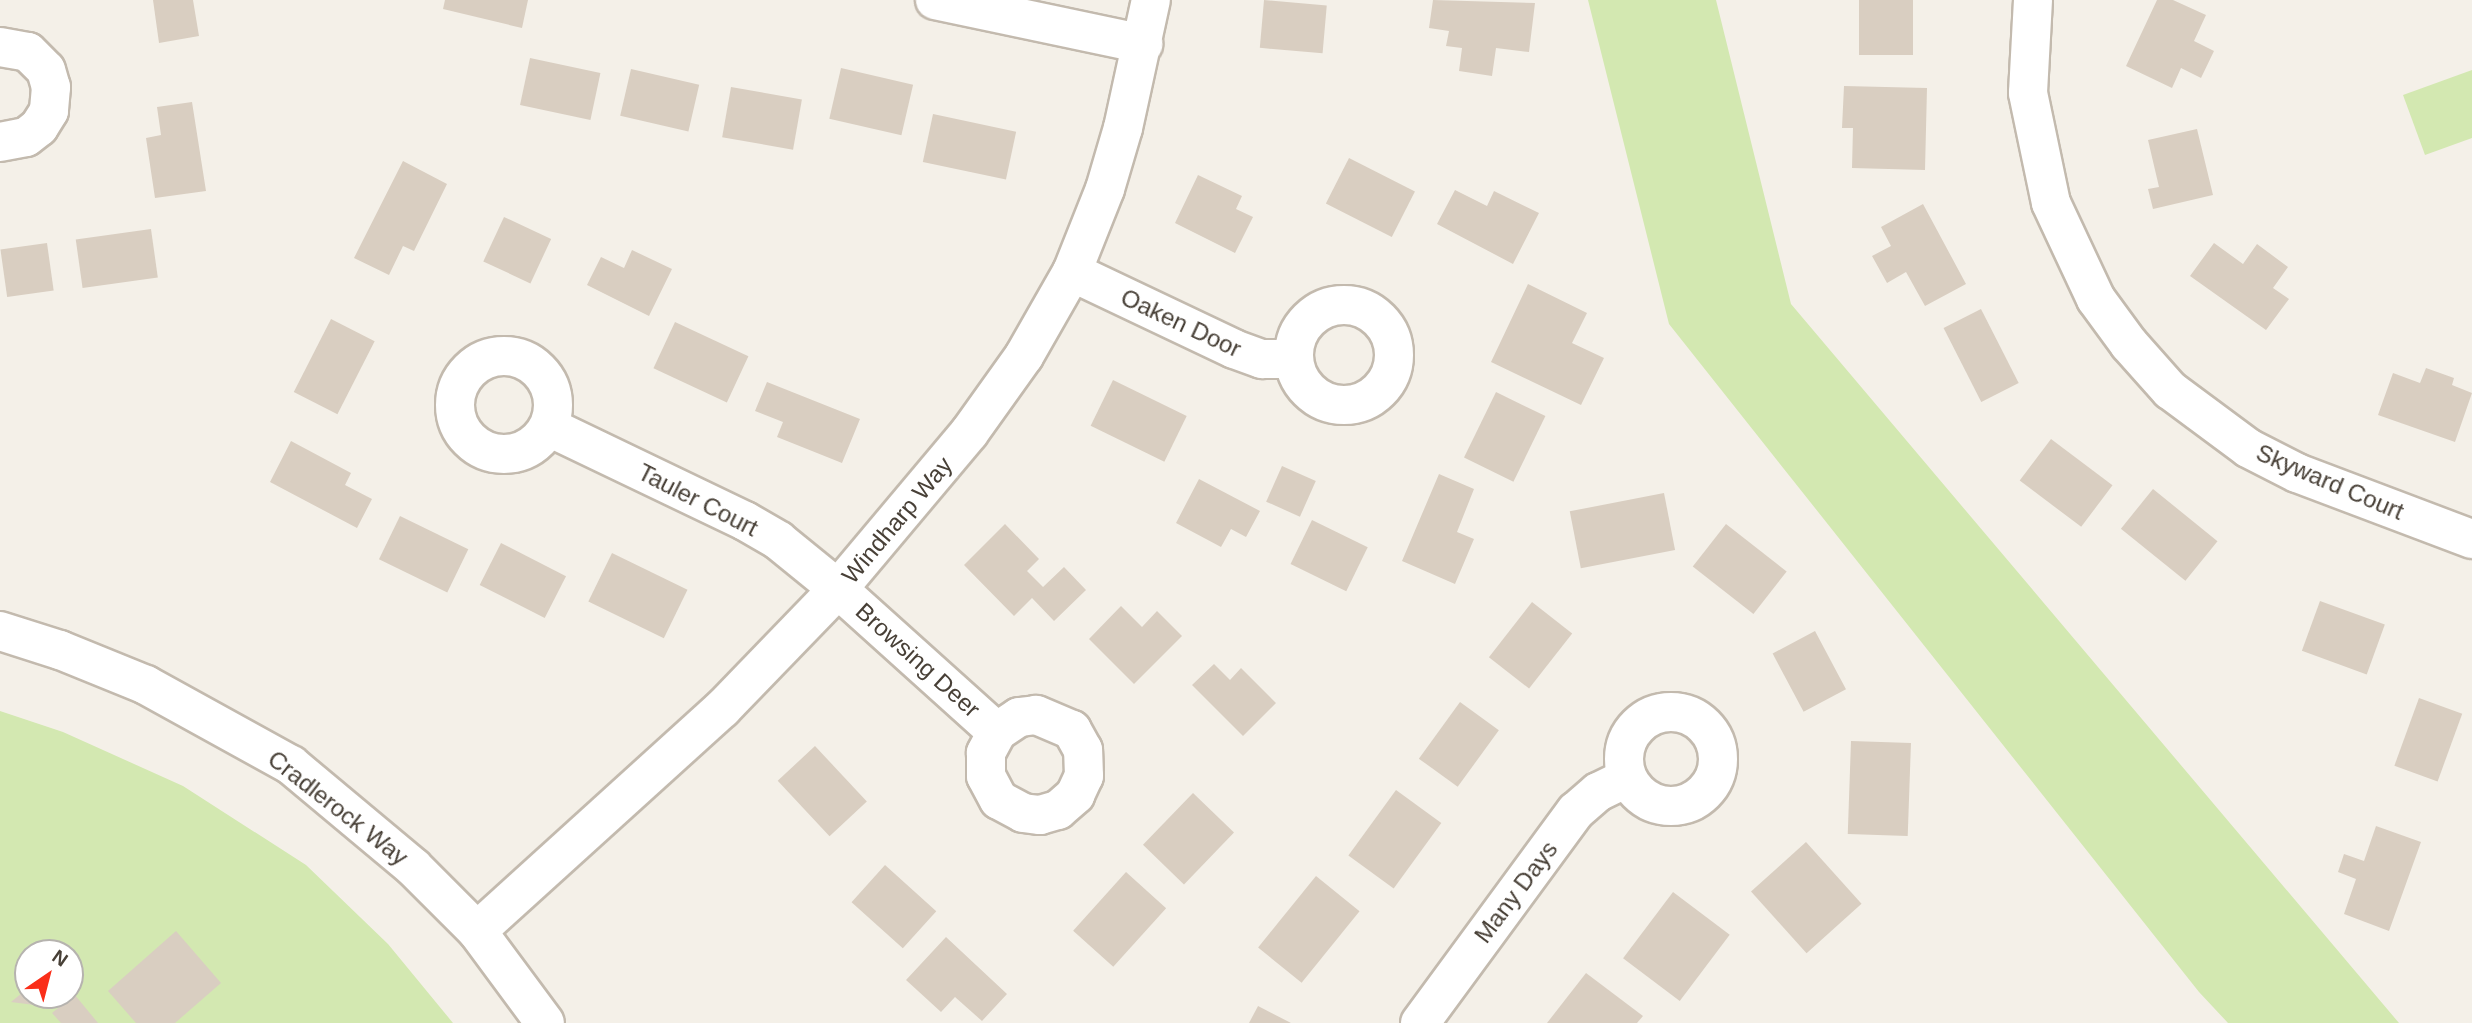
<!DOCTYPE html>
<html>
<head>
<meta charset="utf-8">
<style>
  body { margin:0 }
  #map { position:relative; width:2472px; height:1023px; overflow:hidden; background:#f4f0e8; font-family:Arial,sans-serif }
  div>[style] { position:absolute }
  .green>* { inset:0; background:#d3e8b1 }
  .building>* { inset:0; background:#d9cec1; transform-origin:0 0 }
  .roads { filter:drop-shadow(2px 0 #c3baae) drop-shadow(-2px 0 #c3baae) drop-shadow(0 2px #c3baae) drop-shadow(0 -2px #c3baae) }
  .minor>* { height:38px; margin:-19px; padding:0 19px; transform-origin:19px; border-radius:19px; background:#fff }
  .minor>.ring { margin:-19px; padding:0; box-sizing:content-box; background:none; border:38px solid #fff; border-radius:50% }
  span { translate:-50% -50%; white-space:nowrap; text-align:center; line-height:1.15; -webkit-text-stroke:7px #fff; paint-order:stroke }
  .street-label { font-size:24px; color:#484037 }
  .north { position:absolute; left:14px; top:939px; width:70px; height:70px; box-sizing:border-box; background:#fff; border:2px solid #b6b3af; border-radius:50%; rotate:35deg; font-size:19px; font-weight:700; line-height:28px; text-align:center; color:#484037 }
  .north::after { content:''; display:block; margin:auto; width:24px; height:32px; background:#fa2e19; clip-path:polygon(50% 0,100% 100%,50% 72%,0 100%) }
</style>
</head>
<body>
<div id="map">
  <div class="green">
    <div style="clip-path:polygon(1588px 0,1716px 0,1791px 304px,2399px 1023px,2228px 1023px,2199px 992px,1669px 324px)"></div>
    <div style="clip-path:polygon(2472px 70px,2472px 138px,2425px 155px,2403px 95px)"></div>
    <div style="clip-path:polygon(evenodd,0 711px,63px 732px,183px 786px,306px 865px,388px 944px,453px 1023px,0 1023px,0 711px,28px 953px,70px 953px,70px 995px,28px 995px,28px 953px)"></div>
  </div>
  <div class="building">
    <div style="clip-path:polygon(153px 0,193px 0,199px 36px,159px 43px)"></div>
    <div style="clip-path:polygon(445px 0,528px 0,522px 28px,443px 9px)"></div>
    <div style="left:1264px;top:0;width:63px;height:48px;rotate:5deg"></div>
    <div style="clip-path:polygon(1433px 0,1535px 3px,1529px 52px,1496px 48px,1492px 76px,1459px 71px,1462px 48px,1446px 46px,1449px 31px,1429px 28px)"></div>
    <div style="left:1859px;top:0;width:54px;height:55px"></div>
    <div style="clip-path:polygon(2157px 0,2173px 0,2206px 15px,2194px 41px,2214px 51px,2201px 78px,2181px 68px,2172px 88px,2126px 66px)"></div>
    <div style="left:530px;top:58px;width:72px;height:48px;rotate:12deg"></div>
    <div style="left:841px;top:68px;width:74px;height:52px;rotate:13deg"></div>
    <div style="left:631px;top:69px;width:70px;height:48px;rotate:13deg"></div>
    <div style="clip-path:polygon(1844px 86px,1927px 88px,1925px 170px,1852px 168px,1853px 128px,1842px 128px)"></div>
    <div style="left:731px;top:87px;width:72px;height:51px;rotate:10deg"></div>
    <div style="clip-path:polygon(192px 102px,206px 191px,155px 198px,146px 138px,161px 135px,157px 107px)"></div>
    <div style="left:933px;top:114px;width:85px;height:49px;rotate:12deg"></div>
    <div style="clip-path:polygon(2197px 129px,2213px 195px,2153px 209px,2148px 189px,2159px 187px,2148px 140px)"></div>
    <div style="left:1349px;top:158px;width:74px;height:51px;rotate:27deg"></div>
    <div style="clip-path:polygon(403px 161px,447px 184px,414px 251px,403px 246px,389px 275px,354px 258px)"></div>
    <div style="clip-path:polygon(1198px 175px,1242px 196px,1236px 209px,1253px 217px,1235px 253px,1175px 223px)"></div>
    <div style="clip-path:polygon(1455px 190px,1487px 206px,1494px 191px,1539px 213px,1513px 264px,1437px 224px)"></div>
    <div style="clip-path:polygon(1923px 204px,1966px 284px,1925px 306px,1906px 272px,1887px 283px,1872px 256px,1891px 246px,1881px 227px)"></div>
    <div style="left:504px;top:217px;width:52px;height:49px;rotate:25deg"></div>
    <div style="left:151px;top:229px;width:49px;height:76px;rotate:82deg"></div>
    <div style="left:47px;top:243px;width:48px;height:47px;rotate:82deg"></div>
    <div style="clip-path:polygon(2214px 243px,2243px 264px,2257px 244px,2288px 267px,2273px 288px,2289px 299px,2266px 330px,2190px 276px)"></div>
    <div style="clip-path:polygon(632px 250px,672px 269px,649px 316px,587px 285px,601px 257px,624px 268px)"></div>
    <div style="clip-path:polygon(1528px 284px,1587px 313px,1572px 343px,1604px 358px,1581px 405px,1491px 362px)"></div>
    <div style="left:1981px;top:309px;width:83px;height:42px;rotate:63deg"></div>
    <div style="left:331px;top:319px;width:49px;height:82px;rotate:27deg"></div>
    <div style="left:675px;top:322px;width:81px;height:51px;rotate:25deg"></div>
    <div style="clip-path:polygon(2426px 368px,2454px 378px,2452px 385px,2472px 393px,2455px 442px,2378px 415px,2393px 373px,2420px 383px)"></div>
    <div style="left:1113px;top:380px;width:82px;height:51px;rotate:26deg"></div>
    <div style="clip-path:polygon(767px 382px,860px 419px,842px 463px,777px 437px,783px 422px,755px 411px)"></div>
    <div style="left:1496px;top:392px;width:55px;height:73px;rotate:26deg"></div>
    <div style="left:2051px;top:439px;width:77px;height:52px;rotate:37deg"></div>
    <div style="clip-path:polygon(291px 441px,351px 473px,345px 485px,372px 499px,357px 528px,270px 482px)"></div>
    <div style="left:1282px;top:466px;width:37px;height:39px;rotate:24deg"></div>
    <div style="clip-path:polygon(1439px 474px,1474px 489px,1457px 532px,1474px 539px,1455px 584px,1402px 561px)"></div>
    <div style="clip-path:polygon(1199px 479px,1260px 511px,1246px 537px,1231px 529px,1221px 547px,1176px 523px)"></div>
    <div style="left:2153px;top:489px;width:83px;height:51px;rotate:39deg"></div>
    <div style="left:1664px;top:493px;width:58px;height:96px;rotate:79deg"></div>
    <div style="left:400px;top:516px;width:76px;height:48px;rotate:26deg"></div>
    <div style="left:1312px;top:520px;width:62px;height:49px;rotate:26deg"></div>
    <div style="clip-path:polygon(1005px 524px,1039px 559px,1027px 571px,1043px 587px,1064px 567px,1086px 590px,1054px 621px,1032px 598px,1014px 616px,964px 565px)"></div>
    <div style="left:1726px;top:524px;width:77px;height:54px;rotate:38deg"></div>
    <div style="left:501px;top:543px;width:73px;height:47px;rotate:27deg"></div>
    <div style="left:612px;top:553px;width:84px;height:54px;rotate:26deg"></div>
    <div style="left:2320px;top:601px;width:69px;height:53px;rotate:20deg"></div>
    <div style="left:1532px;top:602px;width:51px;height:70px;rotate:38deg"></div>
    <div style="clip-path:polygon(1121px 606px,1142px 627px,1157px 611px,1182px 636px,1134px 684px,1089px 639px)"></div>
    <div style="left:1815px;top:631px;width:66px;height:48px;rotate:62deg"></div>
    <div style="clip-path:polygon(1214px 664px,1230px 680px,1241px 668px,1276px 703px,1243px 736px,1192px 685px)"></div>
    <div style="left:2419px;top:698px;width:46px;height:72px;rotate:20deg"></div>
    <div style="left:1460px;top:702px;width:48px;height:70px;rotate:36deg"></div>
    <div style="left:1851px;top:741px;width:60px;height:93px;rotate:2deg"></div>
    <div style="left:815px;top:746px;width:76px;height:51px;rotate:47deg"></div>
    <div style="left:1396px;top:790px;width:56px;height:81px;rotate:36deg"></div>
    <div style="left:1193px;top:793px;width:57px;height:72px;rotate:44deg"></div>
    <div style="clip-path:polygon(2376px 826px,2421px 842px,2389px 931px,2344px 914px,2356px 879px,2338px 872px,2344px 854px,2364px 861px)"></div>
    <div style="left:1806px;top:842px;width:83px;height:74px;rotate:48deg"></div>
    <div style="left:885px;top:865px;width:69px;height:50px;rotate:42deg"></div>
    <div style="left:1126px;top:872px;width:54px;height:79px;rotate:42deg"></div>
    <div style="left:1316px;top:876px;width:56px;height:92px;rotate:39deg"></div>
    <div style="left:1673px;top:892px;width:71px;height:83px;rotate:37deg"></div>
    <div style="clip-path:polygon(176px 931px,221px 983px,175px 1023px,136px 1023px,108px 991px)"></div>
    <div style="clip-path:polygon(946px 937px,1007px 994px,982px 1021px,955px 997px,941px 1012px,906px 980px)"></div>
    <div style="clip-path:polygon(1586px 973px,1643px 1016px,1637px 1023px,1547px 1023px)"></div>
    <div style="clip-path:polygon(28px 988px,28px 995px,70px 995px,70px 989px,98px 1023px,61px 1023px,52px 1013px,58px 1008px,11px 1002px)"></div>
    <div style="clip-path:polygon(1258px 1006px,1291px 1023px,1249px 1023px)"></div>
  </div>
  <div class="roads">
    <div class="minor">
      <div style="left:935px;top:0;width:213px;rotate:11.9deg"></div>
      <div style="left:2033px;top:0;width:93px;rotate:93.1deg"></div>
      <div style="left:2028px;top:93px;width:112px;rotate:78.2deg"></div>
      <div style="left:2051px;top:203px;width:106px;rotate:64.9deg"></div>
      <div style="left:2096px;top:299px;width:56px;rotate:53.7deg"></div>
      <div style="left:2129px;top:344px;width:62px;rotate:48.3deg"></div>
      <div style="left:2170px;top:390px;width:97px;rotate:36.6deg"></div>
      <div style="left:2248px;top:448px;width:55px;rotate:27deg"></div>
      <div style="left:2297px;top:473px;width:187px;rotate:20.7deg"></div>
      <div style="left:0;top:47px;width:28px;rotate:10deg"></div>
      <div style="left:28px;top:52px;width:25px;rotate:45deg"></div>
      <div style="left:46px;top:70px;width:18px;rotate:74deg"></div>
      <div style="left:51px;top:87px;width:24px;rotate:95deg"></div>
      <div style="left:49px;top:111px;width:19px;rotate:122deg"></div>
      <div style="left:39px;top:127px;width:16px;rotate:142deg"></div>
      <div style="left:26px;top:137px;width:26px;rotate:169deg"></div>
      <div style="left:1072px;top:272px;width:179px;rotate:25.4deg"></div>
      <div style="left:1234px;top:349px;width:30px;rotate:20deg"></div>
      <div style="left:1262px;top:359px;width:32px"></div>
      <div class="ring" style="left:1294px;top:305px;width:62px;height:62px"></div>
      <div class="ring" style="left:455px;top:356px;width:60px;height:60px"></div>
      <div style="left:549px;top:427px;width:217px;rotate:25.6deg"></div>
      <div style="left:745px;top:521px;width:39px;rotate:30deg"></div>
      <div style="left:779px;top:541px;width:76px;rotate:39.1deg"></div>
      <div style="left:838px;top:589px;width:214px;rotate:42deg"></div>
      <div style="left:997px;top:732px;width:24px;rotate:118deg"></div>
      <div style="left:986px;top:753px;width:23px;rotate:90deg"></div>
      <div style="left:986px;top:776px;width:27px;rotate:62deg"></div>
      <div style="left:999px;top:800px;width:27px;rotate:28deg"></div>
      <div style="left:1023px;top:813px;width:17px;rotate:7deg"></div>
      <div style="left:1040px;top:815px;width:19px;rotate:-16deg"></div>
      <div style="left:1058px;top:810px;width:23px;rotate:-41deg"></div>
      <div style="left:1075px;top:795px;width:21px;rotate:-65deg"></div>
      <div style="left:1084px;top:776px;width:26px;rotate:-92deg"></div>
      <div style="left:1083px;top:750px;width:23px;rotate:-119deg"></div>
      <div style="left:1072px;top:730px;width:39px;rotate:-157deg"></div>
      <div style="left:1036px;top:715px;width:17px;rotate:173deg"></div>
      <div style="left:1019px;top:717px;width:27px;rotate:146deg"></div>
      <div style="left:0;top:631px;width:63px;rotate:17.6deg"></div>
      <div style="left:60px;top:650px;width:93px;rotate:22.1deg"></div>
      <div style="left:146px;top:685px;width:166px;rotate:28.9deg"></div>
      <div style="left:291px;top:765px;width:159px;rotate:39.9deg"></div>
      <div style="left:413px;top:867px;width:91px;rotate:45deg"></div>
      <div style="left:477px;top:931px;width:114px;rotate:53.5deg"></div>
      <div class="ring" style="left:1624px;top:712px;width:56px;height:56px"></div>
      <div style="left:477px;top:931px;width:331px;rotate:-42.2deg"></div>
      <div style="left:722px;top:709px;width:167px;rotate:-46deg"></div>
      <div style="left:838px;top:589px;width:204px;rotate:-50deg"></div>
      <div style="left:969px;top:433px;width:95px;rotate:-54.5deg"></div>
      <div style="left:1024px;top:356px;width:97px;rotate:-60.3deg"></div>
      <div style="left:1072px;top:272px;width:89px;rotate:-68.3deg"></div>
      <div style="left:1105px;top:189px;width:64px;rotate:-73.6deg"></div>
      <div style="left:1123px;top:128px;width:131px;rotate:-77.7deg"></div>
      <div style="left:1420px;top:1023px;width:263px;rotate:-53.7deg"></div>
      <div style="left:1576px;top:811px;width:29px;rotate:-41deg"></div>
      <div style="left:1598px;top:792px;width:32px;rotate:-26deg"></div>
    </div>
  </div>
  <div class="street-label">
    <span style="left:1181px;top:323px;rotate:25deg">Oaken Door</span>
    <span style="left:2330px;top:482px;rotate:23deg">Skyward Court</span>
    <span style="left:698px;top:500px;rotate:27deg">Tauler Court</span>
    <span style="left:897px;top:520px;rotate:-50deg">Windharp Way</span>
    <span style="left:918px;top:660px;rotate:42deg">Browsing Deer</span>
    <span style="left:338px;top:808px;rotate:38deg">Cradlerock Way</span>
    <span style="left:1516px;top:892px;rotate:-53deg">Many Days</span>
  </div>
  <div class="north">N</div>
</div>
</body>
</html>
